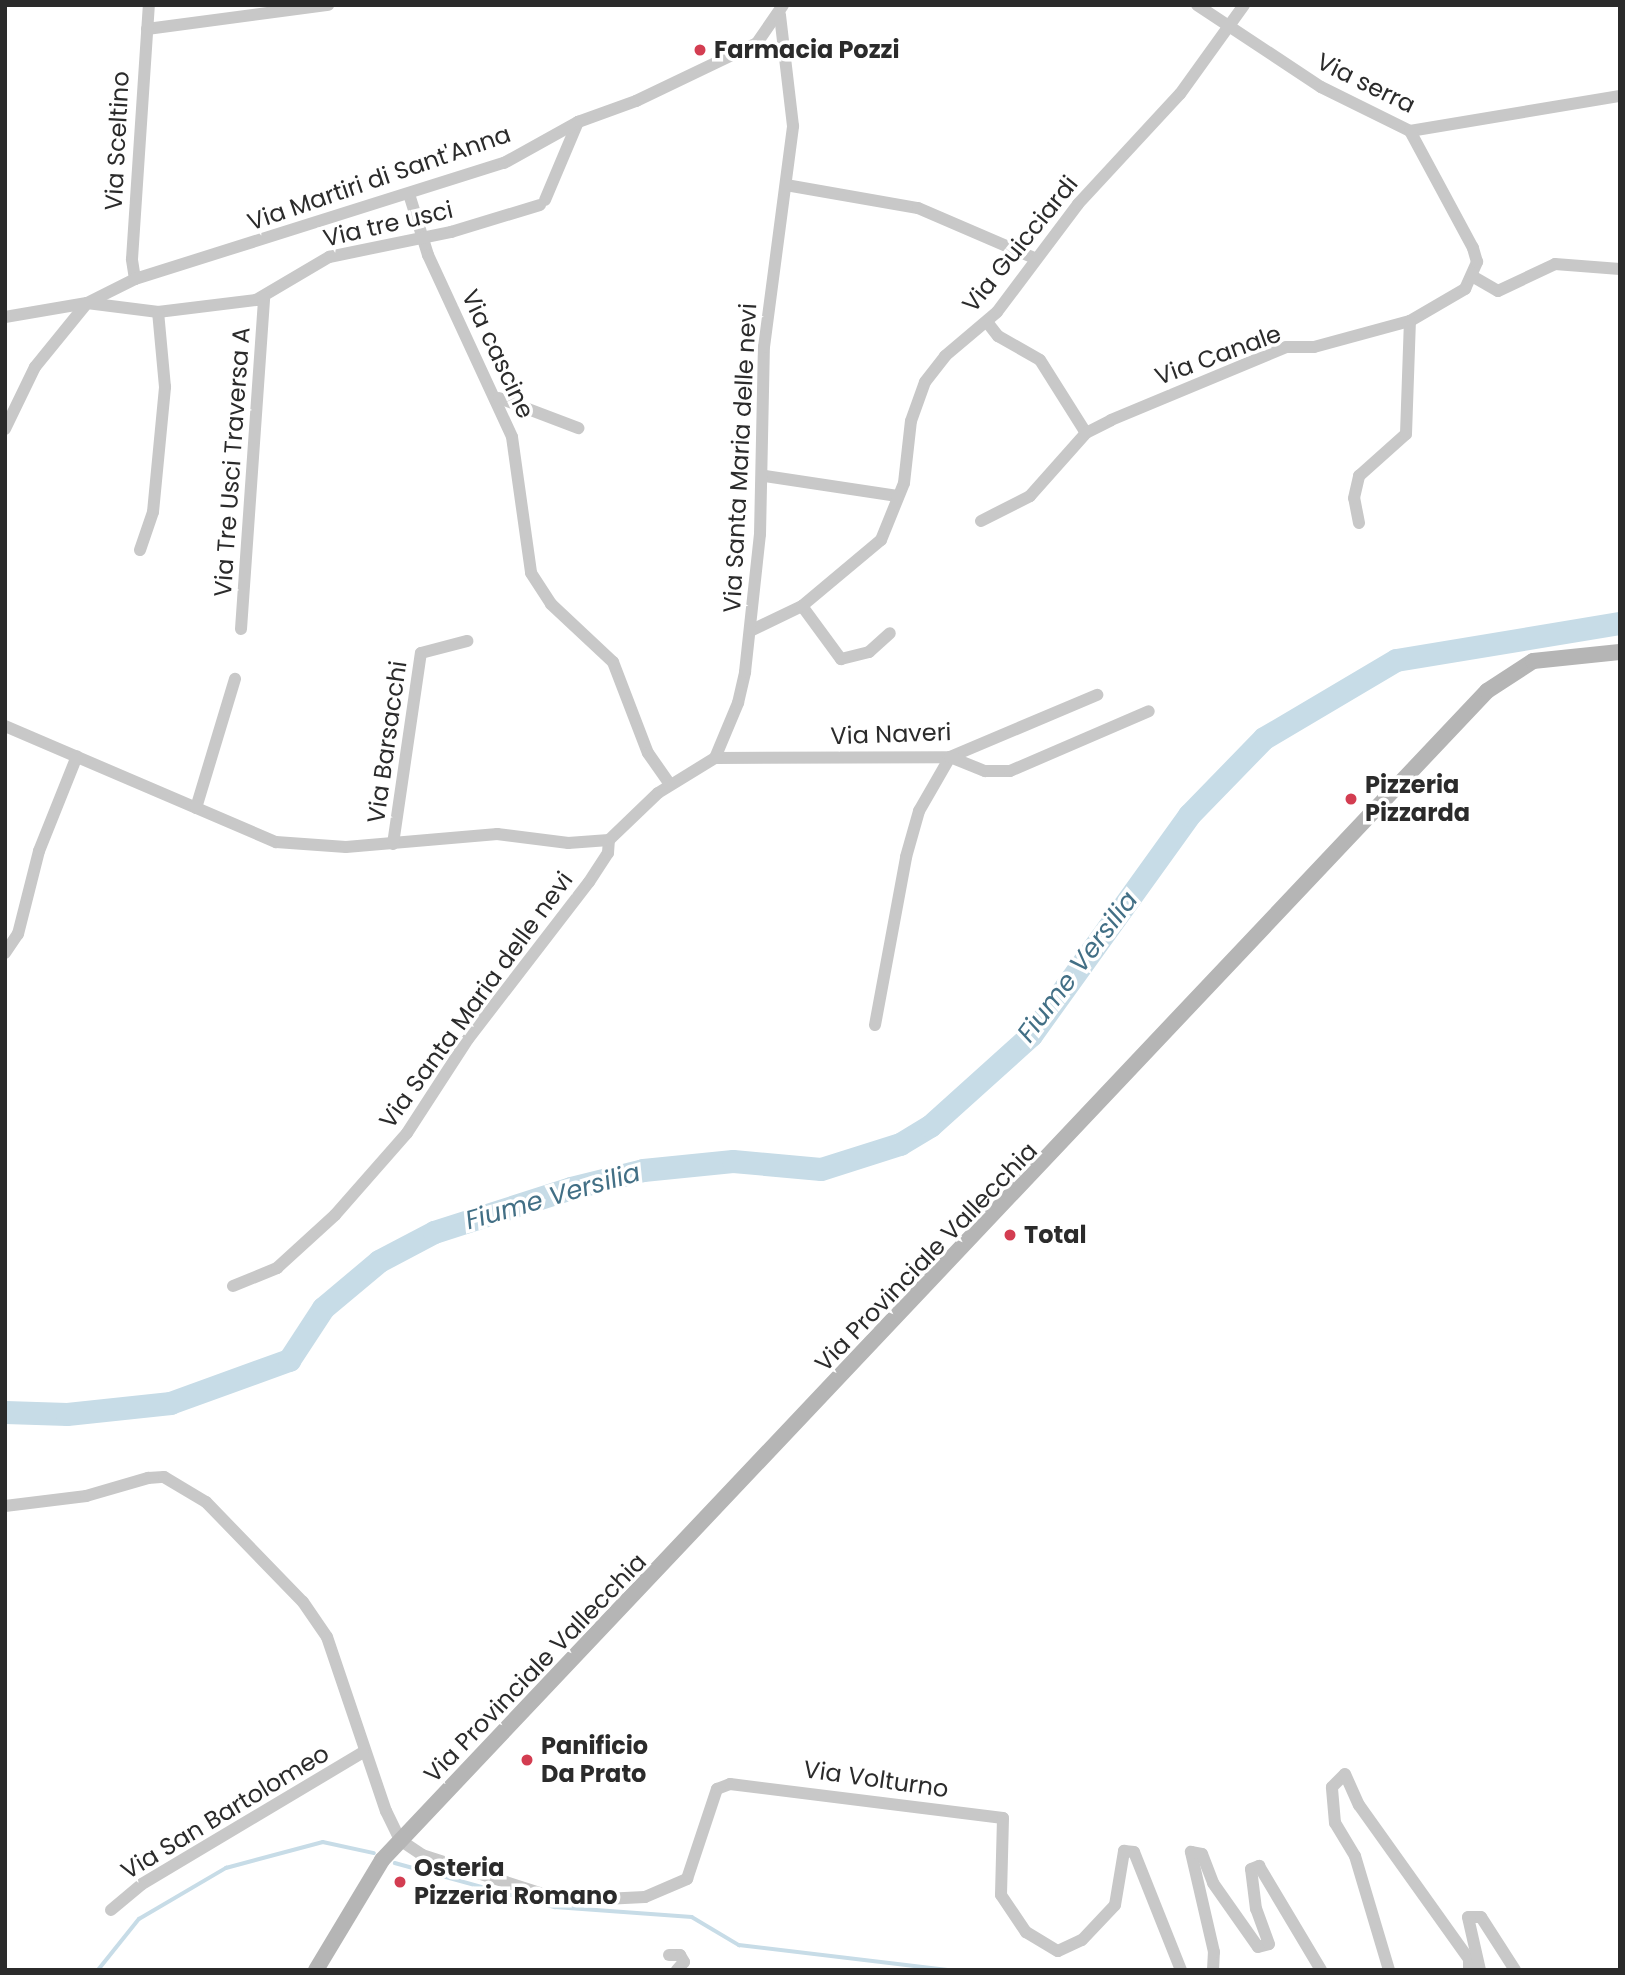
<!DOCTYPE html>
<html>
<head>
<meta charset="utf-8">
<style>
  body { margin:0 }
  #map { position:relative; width:1625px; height:1975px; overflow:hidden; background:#fff; font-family:Poppins,sans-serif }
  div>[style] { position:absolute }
  .stream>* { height:3.5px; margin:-1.75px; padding:0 1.75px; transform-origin:1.75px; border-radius:1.75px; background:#c7dce7 }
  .river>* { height:23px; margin:-11.5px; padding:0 11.5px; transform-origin:11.5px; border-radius:11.5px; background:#c7dce7 }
  .street>* { height:12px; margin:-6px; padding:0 6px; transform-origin:6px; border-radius:6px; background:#c8c8c8 }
  .secondary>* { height:16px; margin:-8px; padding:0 8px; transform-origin:8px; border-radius:8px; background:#b5b5b5 }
  .dots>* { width:19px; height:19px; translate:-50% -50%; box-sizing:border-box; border:4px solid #fff; border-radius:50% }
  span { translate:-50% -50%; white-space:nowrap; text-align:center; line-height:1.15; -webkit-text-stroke:7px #fff; paint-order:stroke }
  .poi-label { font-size:24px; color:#2b2b2b; font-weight:700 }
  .left { translate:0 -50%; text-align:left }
  .street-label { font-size:24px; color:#2b2b2b }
  .water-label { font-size:26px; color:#426f85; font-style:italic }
  .frame { position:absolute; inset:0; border:7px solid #2b2b2b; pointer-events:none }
</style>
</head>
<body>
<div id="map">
  <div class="stream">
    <div style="left:395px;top:1863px;width:166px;rotate:15.4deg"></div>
    <div style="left:555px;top:1907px;width:137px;rotate:4.2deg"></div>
    <div style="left:692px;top:1917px;width:55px;rotate:30.8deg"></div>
    <div style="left:739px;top:1945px;width:212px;rotate:6.8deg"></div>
    <div style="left:98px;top:1970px;width:65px;rotate:-51.2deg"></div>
    <div style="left:139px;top:1919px;width:101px;rotate:-30.4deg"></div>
    <div style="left:226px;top:1868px;width:100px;rotate:-15deg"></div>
    <div style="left:323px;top:1842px;width:52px;rotate:12.2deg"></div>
  </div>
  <div class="river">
    <div style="left:5px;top:1412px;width:62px;rotate:1.8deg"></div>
    <div style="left:67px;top:1414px;width:104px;rotate:-6.1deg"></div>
    <div style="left:170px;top:1403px;width:127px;rotate:-19.9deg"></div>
    <div style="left:289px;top:1360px;width:62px;rotate:-56.8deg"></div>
    <div style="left:323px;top:1308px;width:73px;rotate:-40deg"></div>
    <div style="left:379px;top:1261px;width:62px;rotate:-27.8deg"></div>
    <div style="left:434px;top:1232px;width:144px;rotate:-17.8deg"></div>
    <div style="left:571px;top:1188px;width:74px;rotate:-14deg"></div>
    <div style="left:643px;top:1170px;width:90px;rotate:-5.7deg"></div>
    <div style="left:733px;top:1161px;width:88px;rotate:5.2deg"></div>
    <div style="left:821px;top:1169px;width:83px;rotate:-17.6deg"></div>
    <div style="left:900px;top:1144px;width:35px;rotate:-31deg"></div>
    <div style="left:930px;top:1126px;width:136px;rotate:-42deg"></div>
    <div style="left:1031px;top:1035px;width:271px;rotate:-54.3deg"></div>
    <div style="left:1189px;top:815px;width:107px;rotate:-45.8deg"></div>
    <div style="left:1264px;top:738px;width:153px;rotate:-30.6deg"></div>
    <div style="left:1396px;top:660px;width:227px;rotate:-9.4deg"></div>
  </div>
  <div class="street">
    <div style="left:1197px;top:5px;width:149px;rotate:33.5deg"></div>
    <div style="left:1321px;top:87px;width:99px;rotate:26.3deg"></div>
    <div style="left:1410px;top:131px;width:213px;rotate:-9.5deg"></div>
    <div style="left:147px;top:29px;width:183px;rotate:-7.6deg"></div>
    <div style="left:786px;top:185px;width:134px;rotate:9.9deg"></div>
    <div style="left:918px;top:208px;width:126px;rotate:23.3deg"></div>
    <div style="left:409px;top:194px;width:64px;rotate:72.7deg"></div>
    <div style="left:428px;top:255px;width:200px;rotate:65.2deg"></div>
    <div style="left:512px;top:437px;width:137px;rotate:82deg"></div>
    <div style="left:531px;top:573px;width:37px;rotate:57deg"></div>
    <div style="left:551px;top:604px;width:85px;rotate:43.1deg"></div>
    <div style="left:613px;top:662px;width:97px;rotate:69deg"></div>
    <div style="left:648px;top:753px;width:38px;rotate:55deg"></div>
    <div style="left:545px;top:200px;width:85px;rotate:-67.1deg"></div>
    <div style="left:1472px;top:276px;width:30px;rotate:30deg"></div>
    <div style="left:1498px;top:291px;width:63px;rotate:-25.3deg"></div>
    <div style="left:1555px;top:264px;width:65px;rotate:4.4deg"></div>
    <div style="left:135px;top:279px;width:20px;rotate:-99deg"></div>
    <div style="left:132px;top:259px;width:255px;rotate:-86.2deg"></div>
    <div style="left:5px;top:317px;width:83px;rotate:-9.7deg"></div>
    <div style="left:87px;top:303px;width:54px;rotate:-26.6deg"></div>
    <div style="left:135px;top:279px;width:387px;rotate:-17.5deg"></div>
    <div style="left:504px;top:163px;width:85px;rotate:-29deg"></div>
    <div style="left:578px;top:122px;width:62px;rotate:-19.9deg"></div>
    <div style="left:636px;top:101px;width:134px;rotate:-25.6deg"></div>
    <div style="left:757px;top:43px;width:46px;rotate:-55.6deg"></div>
    <div style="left:987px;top:322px;width:18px;rotate:52deg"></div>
    <div style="left:998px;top:336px;width:48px;rotate:29.7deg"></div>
    <div style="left:1040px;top:360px;width:86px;rotate:57.8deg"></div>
    <div style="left:499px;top:398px;width:85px;rotate:20.8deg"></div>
    <div style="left:5px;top:429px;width:69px;rotate:-64.2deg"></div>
    <div style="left:35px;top:367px;width:82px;rotate:-50.9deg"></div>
    <div style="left:87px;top:303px;width:72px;rotate:7.2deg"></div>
    <div style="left:158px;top:312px;width:99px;rotate:-7deg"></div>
    <div style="left:256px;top:300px;width:85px;rotate:-30.5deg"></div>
    <div style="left:329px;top:257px;width:125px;rotate:-11.6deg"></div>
    <div style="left:451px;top:232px;width:93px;rotate:-16.9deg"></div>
    <div style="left:765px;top:476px;width:134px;rotate:8.6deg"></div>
    <div style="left:981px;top:521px;width:55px;rotate:-27deg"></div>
    <div style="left:1030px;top:496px;width:84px;rotate:-48.4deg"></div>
    <div style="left:1086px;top:433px;width:28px;rotate:-27deg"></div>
    <div style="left:1111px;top:420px;width:190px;rotate:-22.6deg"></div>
    <div style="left:1286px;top:347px;width:28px"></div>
    <div style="left:1314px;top:347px;width:99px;rotate:-15.2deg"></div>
    <div style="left:1410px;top:321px;width:64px;rotate:-30.2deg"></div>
    <div style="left:1465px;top:289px;width:30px;rotate:-66deg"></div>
    <div style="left:1477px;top:262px;width:15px;rotate:-106deg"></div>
    <div style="left:1473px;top:248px;width:133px;rotate:-118.3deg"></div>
    <div style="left:1359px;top:523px;width:25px;rotate:-101deg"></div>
    <div style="left:1354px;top:498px;width:23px;rotate:-77deg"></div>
    <div style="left:1359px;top:476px;width:63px;rotate:-41.8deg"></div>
    <div style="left:1406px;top:434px;width:113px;rotate:-88deg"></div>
    <div style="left:140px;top:550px;width:40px;rotate:-71.1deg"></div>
    <div style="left:153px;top:512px;width:126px;rotate:-84.5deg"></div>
    <div style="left:165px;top:387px;width:75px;rotate:-95.3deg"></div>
    <div style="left:802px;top:606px;width:66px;rotate:53.7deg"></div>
    <div style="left:841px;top:659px;width:29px;rotate:-14deg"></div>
    <div style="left:869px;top:652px;width:28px;rotate:-42deg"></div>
    <div style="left:241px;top:629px;width:333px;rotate:-86deg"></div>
    <div style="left:750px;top:631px;width:58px;rotate:-25.7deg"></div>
    <div style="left:802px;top:606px;width:103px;rotate:-39.9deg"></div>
    <div style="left:881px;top:540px;width:61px;rotate:-68deg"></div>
    <div style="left:904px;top:483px;width:62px;rotate:-83.6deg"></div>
    <div style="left:911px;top:421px;width:41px;rotate:-70.3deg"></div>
    <div style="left:925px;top:382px;width:33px;rotate:-52deg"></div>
    <div style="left:945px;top:356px;width:68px;rotate:-40.2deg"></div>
    <div style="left:997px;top:312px;width:135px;rotate:-53.1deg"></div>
    <div style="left:1078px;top:204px;width:150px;rotate:-47.2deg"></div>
    <div style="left:1180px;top:94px;width:110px;rotate:-54.3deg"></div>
    <div style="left:5px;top:726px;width:295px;rotate:23.2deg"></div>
    <div style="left:276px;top:842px;width:70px;rotate:4.1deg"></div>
    <div style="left:346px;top:847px;width:152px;rotate:-4.9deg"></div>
    <div style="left:497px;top:834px;width:72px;rotate:7.2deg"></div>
    <div style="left:568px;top:843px;width:41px;rotate:-4.2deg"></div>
    <div style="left:715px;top:758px;width:235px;rotate:-0.2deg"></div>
    <div style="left:950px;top:757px;width:160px;rotate:-22.9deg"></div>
    <div style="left:196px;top:808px;width:135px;rotate:-73.2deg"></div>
    <div style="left:393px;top:844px;width:193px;rotate:-81.7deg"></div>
    <div style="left:421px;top:653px;width:48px;rotate:-14.6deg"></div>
    <div style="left:5px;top:953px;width:23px;rotate:-56deg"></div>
    <div style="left:18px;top:934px;width:86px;rotate:-75.8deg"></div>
    <div style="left:39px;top:851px;width:102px;rotate:-68.2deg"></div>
    <div style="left:875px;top:1025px;width:171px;rotate:-79.5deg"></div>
    <div style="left:906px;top:857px;width:48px;rotate:-74.2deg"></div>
    <div style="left:919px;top:811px;width:62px;rotate:-60.1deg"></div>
    <div style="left:950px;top:757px;width:38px;rotate:22deg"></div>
    <div style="left:985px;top:771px;width:25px"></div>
    <div style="left:1010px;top:771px;width:151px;rotate:-23.3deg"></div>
    <div style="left:233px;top:1286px;width:48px;rotate:-22.2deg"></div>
    <div style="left:277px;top:1268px;width:79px;rotate:-42.4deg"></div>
    <div style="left:335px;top:1215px;width:109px;rotate:-48.7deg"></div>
    <div style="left:407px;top:1133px;width:112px;rotate:-57deg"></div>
    <div style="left:468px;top:1039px;width:198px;rotate:-52.4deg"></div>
    <div style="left:589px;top:882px;width:35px;rotate:-57deg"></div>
    <div style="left:608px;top:853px;width:13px;rotate:-86deg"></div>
    <div style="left:609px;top:840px;width:68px;rotate:-43.8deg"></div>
    <div style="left:658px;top:793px;width:67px;rotate:-31.6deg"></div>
    <div style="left:715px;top:758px;width:60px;rotate:-67.3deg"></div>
    <div style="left:738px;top:703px;width:32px;rotate:-77deg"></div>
    <div style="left:745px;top:672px;width:139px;rotate:-83.8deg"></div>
    <div style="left:760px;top:534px;width:187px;rotate:-88.8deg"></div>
    <div style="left:764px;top:347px;width:223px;rotate:-82.5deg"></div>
    <div style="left:793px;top:126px;width:112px;rotate:-96.7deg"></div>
    <div style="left:5px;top:1506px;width:82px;rotate:-7deg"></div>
    <div style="left:86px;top:1496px;width:65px;rotate:-16.2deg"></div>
    <div style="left:148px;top:1478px;width:16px;rotate:-4deg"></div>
    <div style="left:164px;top:1477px;width:49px;rotate:30.8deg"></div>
    <div style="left:206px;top:1502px;width:139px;rotate:45.9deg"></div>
    <div style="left:303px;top:1602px;width:42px;rotate:55.6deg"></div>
    <div style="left:327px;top:1637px;width:184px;rotate:71.3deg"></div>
    <div style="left:386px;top:1811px;width:32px;rotate:64deg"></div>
    <div style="left:400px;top:1840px;width:27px;rotate:34deg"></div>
    <div style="left:422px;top:1855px;width:149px;rotate:17.9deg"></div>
    <div style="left:564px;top:1901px;width:81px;rotate:-2.8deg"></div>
    <div style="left:645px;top:1897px;width:46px;rotate:-23.2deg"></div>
    <div style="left:687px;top:1879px;width:95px;rotate:-71.6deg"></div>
    <div style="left:717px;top:1789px;width:14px;rotate:-21deg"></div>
    <div style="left:730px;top:1784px;width:275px;rotate:7.1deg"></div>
    <div style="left:1003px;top:1818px;width:77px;rotate:91.5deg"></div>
    <div style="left:1001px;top:1895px;width:45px;rotate:56deg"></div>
    <div style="left:1026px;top:1932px;width:37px;rotate:31deg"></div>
    <div style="left:1058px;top:1951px;width:26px;rotate:-25deg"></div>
    <div style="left:1082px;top:1940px;width:48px;rotate:-46.7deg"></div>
    <div style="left:1115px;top:1905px;width:55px;rotate:-80.5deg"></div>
    <div style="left:1124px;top:1851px;width:10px;rotate:6deg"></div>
    <div style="left:1134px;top:1852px;width:127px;rotate:68.3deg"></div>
    <div style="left:111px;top:1910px;width:40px;rotate:-40deg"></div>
    <div style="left:142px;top:1884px;width:257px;rotate:-30.8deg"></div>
    <div style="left:669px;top:1955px;width:11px"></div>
    <div style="left:680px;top:1955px;width:8px;rotate:60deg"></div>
    <div style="left:684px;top:1962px;width:11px;rotate:131deg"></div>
    <div style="left:1213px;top:1970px;width:18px;rotate:-87deg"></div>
    <div style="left:1214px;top:1952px;width:103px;rotate:-103deg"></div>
    <div style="left:1191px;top:1852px;width:11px;rotate:10deg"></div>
    <div style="left:1202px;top:1854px;width:31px;rotate:69deg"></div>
    <div style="left:1213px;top:1883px;width:78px;rotate:54.9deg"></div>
    <div style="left:1258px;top:1947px;width:11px;rotate:-15deg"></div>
    <div style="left:1269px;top:1944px;width:37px;rotate:-110deg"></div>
    <div style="left:1256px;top:1909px;width:40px;rotate:-97.1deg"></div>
    <div style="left:1251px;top:1869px;width:9px;rotate:-21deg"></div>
    <div style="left:1259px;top:1866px;width:121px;rotate:59.2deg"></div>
    <div style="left:1389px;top:1970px;width:119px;rotate:-106.6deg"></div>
    <div style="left:1355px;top:1856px;width:39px;rotate:-121deg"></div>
    <div style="left:1335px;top:1823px;width:36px;rotate:-95deg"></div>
    <div style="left:1332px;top:1787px;width:18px;rotate:-45deg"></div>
    <div style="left:1345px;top:1774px;width:34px;rotate:66deg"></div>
    <div style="left:1359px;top:1805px;width:189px;rotate:54.5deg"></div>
    <div style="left:1469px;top:1959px;width:11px;rotate:90deg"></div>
    <div style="left:1480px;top:1970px;width:54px;rotate:-102.8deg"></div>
    <div style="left:1468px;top:1917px;width:13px"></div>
    <div style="left:1481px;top:1917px;width:63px;rotate:57.3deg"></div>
  </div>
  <div class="secondary">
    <div style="left:316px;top:1970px;width:128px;rotate:-59deg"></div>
    <div style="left:382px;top:1860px;width:1609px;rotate:-46.61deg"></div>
    <div style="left:1487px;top:691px;width:55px;rotate:-33.1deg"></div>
    <div style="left:1533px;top:661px;width:87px;rotate:-5.9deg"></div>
  </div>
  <div class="dots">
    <div style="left:700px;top:50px;background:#d33d51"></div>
    <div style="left:1351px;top:799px;background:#d33d51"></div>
    <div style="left:1010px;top:1235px;background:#d33d51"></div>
    <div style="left:527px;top:1760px;background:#d33d51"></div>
    <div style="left:400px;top:1882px;background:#d33d51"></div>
  </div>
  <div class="poi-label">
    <span class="left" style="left:714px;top:50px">Farmacia Pozzi</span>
    <span class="left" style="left:1365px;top:799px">Pizzeria<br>Pizzarda</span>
    <span class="left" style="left:1024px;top:1235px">Total</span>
    <span class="left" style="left:541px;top:1760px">Panificio<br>Da Prato</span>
    <span class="left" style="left:414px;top:1882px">Osteria<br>Pizzeria Romano</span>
  </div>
  <div class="street-label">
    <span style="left:1366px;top:83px;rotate:26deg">Via serra</span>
    <span style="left:117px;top:141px;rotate:-87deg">Via Sceltino</span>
    <span style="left:379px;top:178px;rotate:-19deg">Via Martiri di Sant'Anna</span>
    <span style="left:388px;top:224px;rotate:-13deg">Via tre usci</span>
    <span style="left:1020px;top:244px;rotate:-51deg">Via Guicciardi</span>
    <span style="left:498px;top:354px;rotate:65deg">Via cascine</span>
    <span style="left:1218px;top:355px;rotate:-20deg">Via Canale</span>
    <span style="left:740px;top:458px;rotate:-87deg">Via Santa Maria delle nevi</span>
    <span style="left:232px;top:462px;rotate:-86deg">Via Tre Usci Traversa A</span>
    <span style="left:891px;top:734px;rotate:-2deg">Via Naveri</span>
    <span style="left:387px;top:742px;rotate:-82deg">Via Barsacchi</span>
    <span style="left:476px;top:1000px;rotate:-54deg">Via Santa Maria delle nevi</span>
    <span style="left:926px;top:1257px;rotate:-46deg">Via Provinciale Vallecchia</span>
    <span style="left:535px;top:1668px;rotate:-46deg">Via Provinciale Vallecchia</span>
    <span style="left:876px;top:1779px;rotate:8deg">Via Volturno</span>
    <span style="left:225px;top:1812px;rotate:-31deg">Via San Bartolomeo</span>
  </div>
  <div class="water-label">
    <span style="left:1078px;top:967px;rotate:-53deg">Fiume Versilia</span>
    <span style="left:553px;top:1197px;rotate:-16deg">Fiume Versilia</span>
  </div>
  <div class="frame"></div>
</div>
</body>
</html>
